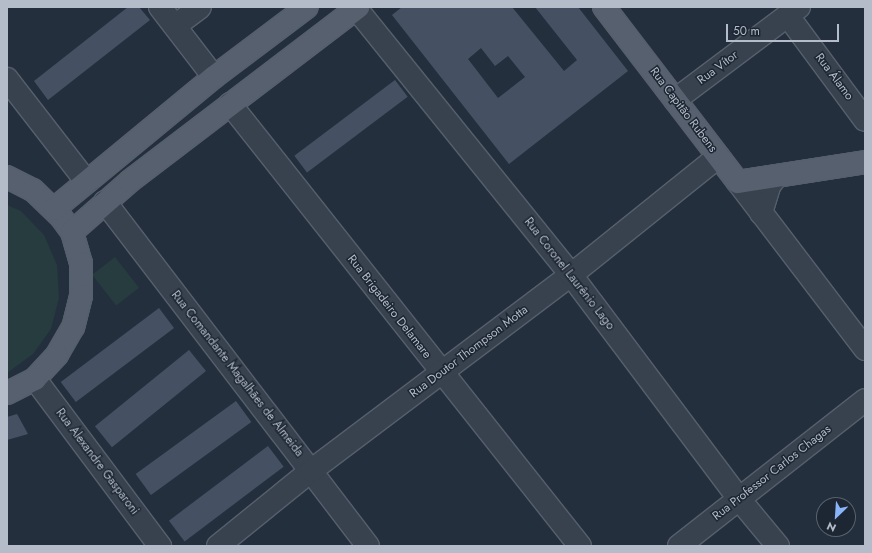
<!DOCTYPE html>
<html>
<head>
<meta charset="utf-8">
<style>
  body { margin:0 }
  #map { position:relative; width:872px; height:553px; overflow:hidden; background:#242f3e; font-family:Jost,sans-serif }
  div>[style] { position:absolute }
  .green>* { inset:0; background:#263c3f; transform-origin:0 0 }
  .building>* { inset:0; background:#455162; transform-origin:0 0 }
  .roads { filter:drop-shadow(1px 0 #565f6c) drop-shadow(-1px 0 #565f6c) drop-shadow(0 1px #565f6c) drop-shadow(0 -1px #565f6c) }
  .minor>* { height:22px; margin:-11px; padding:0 11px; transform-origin:11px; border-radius:11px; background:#38414e }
  .major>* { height:22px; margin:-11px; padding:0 11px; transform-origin:11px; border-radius:11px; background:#56606e }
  span { translate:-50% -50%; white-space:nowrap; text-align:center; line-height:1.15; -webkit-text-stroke:3px #1d2633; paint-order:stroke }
  .street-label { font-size:12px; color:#b4bcc9 }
  .frame { position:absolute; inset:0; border:8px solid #b4bcc9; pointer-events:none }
  .north { position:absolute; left:816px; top:497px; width:40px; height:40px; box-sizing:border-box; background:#1d2633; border:1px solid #59626f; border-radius:50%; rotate:205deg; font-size:11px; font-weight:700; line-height:16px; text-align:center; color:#b4bcc9 }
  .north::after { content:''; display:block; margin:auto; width:14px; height:18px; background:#8ab4f8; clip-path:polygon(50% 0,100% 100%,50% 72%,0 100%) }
  .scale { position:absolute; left:726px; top:24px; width:113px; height:18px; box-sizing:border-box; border:2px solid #b4bcc9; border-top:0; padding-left:5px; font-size:12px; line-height:14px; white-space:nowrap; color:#b4bcc9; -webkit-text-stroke:3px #1d2633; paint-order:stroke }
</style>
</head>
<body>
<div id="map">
  <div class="green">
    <div style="clip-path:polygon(7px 205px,21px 211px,44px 235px,57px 265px,59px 298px,51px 329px,33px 354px,7px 373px)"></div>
    <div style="left:115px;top:257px;width:39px;height:29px;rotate:52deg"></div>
  </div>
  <div class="building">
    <div style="clip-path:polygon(128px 7px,139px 7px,150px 20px,48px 100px,34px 81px)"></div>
    <div style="clip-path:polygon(evenodd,402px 7px,512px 7px,564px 71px,577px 60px,535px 7px,578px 7px,628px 71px,509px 164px,392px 15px,402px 7px,481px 48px,495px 66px,508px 56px,525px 77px,498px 98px,468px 59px,481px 48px)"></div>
    <div style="left:395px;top:80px;width:21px;height:126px;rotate:53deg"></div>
    <div style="left:159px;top:308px;width:25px;height:123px;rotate:53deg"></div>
    <div style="left:189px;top:350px;width:27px;height:121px;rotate:51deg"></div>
    <div style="left:236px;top:401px;width:26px;height:124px;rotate:54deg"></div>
    <div style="clip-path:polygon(17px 414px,28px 434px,7px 440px,7px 417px)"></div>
    <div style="left:268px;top:446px;width:26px;height:124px;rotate:53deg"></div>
  </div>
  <div class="roads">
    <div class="minor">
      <div style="left:160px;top:7px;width:88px;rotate:52.4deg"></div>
      <div style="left:355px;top:7px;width:344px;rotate:51.1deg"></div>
      <div style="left:571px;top:275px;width:280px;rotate:53.1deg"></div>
      <div style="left:739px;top:499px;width:61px;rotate:50.3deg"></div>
      <div style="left:788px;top:16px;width:129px;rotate:53.5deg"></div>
      <div style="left:175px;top:26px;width:31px;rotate:-37deg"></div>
      <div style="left:7px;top:79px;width:130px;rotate:52.2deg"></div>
      <div style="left:675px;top:100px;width:155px;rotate:-36.9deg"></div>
      <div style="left:230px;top:104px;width:564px;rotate:51.63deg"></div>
      <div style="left:738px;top:182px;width:210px;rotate:52.7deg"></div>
      <div style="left:105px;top:202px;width:433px;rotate:52.6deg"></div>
      <div style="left:761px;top:213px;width:28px;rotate:-73deg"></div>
      <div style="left:769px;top:186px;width:10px;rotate:-53deg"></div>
      <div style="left:35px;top:379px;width:209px;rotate:53.2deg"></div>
      <div style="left:218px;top:546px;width:121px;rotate:-39deg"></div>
      <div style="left:312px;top:470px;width:324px;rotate:-37deg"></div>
      <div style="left:571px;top:275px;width:189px;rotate:-38.8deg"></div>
      <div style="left:679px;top:546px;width:236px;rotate:-38.1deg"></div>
    </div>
    <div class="major">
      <div style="left:604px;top:7px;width:220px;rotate:52.6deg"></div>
      <div style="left:738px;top:182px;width:129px;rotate:-8.9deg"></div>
      <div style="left:7px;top:177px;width:29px;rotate:27deg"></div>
      <div style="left:33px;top:190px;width:39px;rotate:44deg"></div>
      <div style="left:61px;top:217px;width:19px;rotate:54deg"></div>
      <div style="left:72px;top:232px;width:32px;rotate:74deg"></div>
      <div style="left:81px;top:263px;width:33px;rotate:90deg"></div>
      <div style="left:81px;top:296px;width:32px;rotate:104deg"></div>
      <div style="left:73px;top:327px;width:32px;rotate:120deg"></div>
      <div style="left:57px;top:355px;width:33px;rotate:133deg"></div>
      <div style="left:35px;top:379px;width:31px;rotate:153deg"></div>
      <div style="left:54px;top:209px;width:207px;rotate:-39.5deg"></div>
      <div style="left:214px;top:77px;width:116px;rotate:-37deg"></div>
      <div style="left:72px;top:232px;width:77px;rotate:-41.3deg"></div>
      <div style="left:130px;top:181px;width:287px;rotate:-37.3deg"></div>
    </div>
  </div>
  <div class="street-label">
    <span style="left:718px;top:68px;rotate:-37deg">Rua Vítor</span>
    <span style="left:834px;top:77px;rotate:53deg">Rua Álamo</span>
    <span style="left:683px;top:110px;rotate:53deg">Rua Capitão Rubens</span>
    <span style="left:569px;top:274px;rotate:52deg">Rua Coronel Laurênio Lago</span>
    <span style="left:389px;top:307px;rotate:52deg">Rua Brigadeiro Delamare</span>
    <span style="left:469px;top:352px;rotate:-37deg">Rua Doutor Thompson Motta</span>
    <span style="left:237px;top:374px;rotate:52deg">Rua Comandante Magalhães de Almeida</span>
    <span style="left:97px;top:462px;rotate:53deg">Rua Alexandre Gasparoni</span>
    <span style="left:772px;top:473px;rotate:-38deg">Rua Professor Carlos Chagas</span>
  </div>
  <div class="frame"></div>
  <div class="north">N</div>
  <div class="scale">50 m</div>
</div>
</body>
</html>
